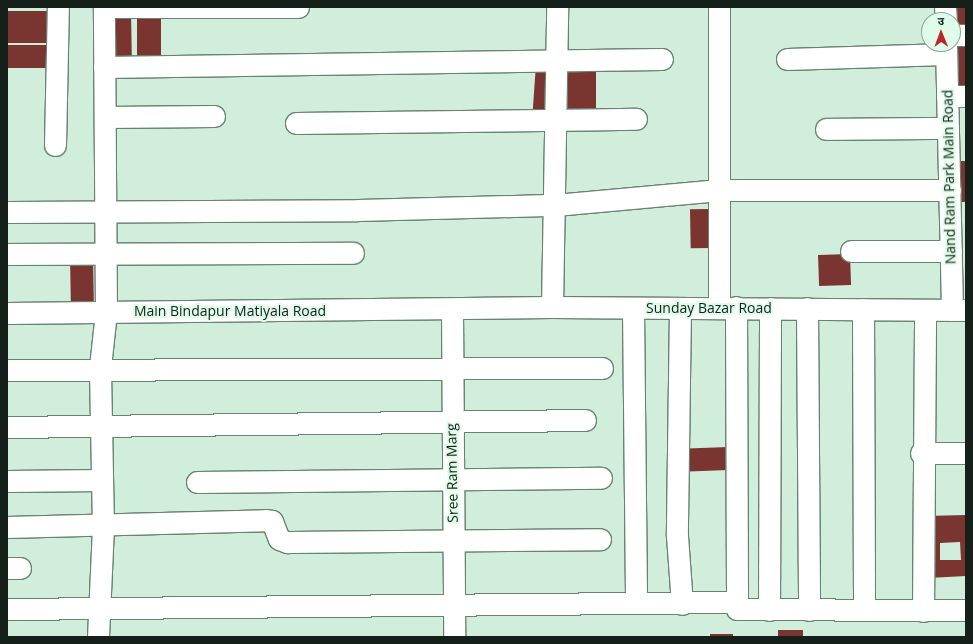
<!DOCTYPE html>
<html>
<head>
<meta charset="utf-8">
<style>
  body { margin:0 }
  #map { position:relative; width:973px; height:644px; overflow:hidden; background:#d1eedc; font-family:"Open Sans","Noto Sans Devanagari",sans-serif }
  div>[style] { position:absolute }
  .building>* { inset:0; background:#7a3530; transform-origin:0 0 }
  .roads { filter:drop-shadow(1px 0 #688372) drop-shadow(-1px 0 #688372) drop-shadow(0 1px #688372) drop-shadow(0 -1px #688372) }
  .minor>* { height:21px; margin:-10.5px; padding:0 10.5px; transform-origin:10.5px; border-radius:10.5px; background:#fff }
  span { translate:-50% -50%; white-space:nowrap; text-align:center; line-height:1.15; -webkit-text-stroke:4px #defce9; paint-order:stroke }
  .street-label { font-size:14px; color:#15201a }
  .frame { position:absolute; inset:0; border:8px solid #15201a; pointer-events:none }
  .north { position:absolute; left:921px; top:12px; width:40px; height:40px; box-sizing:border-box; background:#defce9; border:1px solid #8ea496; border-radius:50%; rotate:359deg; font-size:11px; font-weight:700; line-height:16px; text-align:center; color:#15201a }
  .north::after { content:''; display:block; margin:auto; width:14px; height:18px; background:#b82828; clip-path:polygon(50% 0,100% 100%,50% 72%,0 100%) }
</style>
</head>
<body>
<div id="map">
  <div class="building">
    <div style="clip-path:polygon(951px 7px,966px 7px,966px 32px,953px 33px)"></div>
    <div style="left:54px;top:11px;width:32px;height:47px;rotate:90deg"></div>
    <div style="left:131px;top:11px;width:49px;height:24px;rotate:89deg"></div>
    <div style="left:137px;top:11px;width:24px;height:48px"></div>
    <div style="clip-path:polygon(966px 39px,966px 93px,953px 93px,952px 44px)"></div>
    <div style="left:56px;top:45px;width:23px;height:49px;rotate:90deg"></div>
    <div style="left:536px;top:64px;width:16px;height:48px;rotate:4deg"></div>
    <div style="left:558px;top:64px;width:38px;height:51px"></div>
    <div style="left:955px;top:161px;width:11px;height:41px"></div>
    <div style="left:710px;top:209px;width:39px;height:20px;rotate:89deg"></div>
    <div style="left:850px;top:254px;width:31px;height:32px;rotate:88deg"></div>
    <div style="left:93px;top:255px;width:49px;height:23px;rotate:89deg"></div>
    <div style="left:728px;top:447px;width:23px;height:47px;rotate:88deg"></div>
    <div style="clip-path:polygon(evenodd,966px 515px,966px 576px,928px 578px,925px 516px,966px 515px,960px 542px,961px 560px,940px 560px,940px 543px,960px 542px)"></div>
    <div style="left:778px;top:630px;width:25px;height:7px"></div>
    <div style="left:710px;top:634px;width:23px;height:3px"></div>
  </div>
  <div class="roads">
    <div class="minor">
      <div style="left:104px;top:7px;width:194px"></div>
      <div style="left:945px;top:7px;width:13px;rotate:86deg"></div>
      <div style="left:953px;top:35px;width:13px"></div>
      <div style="left:946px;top:44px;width:266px;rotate:88.7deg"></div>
      <div style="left:787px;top:59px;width:159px;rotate:-1.8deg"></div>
      <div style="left:104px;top:67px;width:558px;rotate:-0.82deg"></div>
      <div style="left:947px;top:96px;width:19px"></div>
      <div style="left:105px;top:117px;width:109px;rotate:-0.5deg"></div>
      <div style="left:296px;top:123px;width:340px;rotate:-0.7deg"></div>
      <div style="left:826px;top:129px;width:122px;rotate:-0.5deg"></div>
      <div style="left:55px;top:145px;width:138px;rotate:-88.8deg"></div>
      <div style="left:7px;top:212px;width:351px;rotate:-0.3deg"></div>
      <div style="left:358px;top:210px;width:197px;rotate:-1.5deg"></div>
      <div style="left:555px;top:205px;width:165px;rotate:-5.2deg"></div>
      <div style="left:719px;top:190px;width:231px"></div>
      <div style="left:851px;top:251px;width:100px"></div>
      <div style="left:7px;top:254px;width:346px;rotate:-0.2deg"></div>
      <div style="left:552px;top:307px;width:300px;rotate:-89deg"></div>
      <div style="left:719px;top:307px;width:300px;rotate:-90deg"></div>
      <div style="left:736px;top:307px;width:302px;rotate:89.8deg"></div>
      <div style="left:737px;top:609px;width:229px;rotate:0.3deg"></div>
      <div style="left:633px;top:308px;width:292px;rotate:89.4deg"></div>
      <div style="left:680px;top:308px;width:228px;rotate:90.8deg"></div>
      <div style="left:677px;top:536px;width:68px;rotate:85.8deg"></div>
      <div style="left:807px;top:308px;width:302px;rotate:89.6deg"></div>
      <div style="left:863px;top:309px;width:301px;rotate:89.8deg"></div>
      <div style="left:452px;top:310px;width:327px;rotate:89.6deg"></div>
      <div style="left:7px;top:313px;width:545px;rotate:-0.63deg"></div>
      <div style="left:552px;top:307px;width:414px;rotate:0.4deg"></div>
      <div style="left:7px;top:370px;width:595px;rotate:-0.19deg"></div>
      <div style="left:7px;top:427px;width:578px;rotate:-0.69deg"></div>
      <div style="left:921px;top:453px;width:45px"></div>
      <div style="left:7px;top:481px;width:95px;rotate:-0.6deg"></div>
      <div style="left:197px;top:482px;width:404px;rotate:-0.6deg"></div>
      <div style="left:7px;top:527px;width:259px;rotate:-1.5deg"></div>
      <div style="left:266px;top:520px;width:6px;rotate:9deg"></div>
      <div style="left:272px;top:521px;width:19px;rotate:69deg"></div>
      <div style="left:279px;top:539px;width:9px;rotate:21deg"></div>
      <div style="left:287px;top:542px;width:313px;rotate:-0.5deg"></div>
      <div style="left:7px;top:568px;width:13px"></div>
      <div style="left:7px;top:609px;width:729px;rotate:-0.55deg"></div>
      <div style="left:769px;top:610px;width:302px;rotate:-89.8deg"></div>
      <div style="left:923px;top:611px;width:301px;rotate:-89.6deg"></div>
      <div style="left:98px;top:637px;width:110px;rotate:-87.4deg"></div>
      <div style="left:103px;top:527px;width:160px;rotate:-91.1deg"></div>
      <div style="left:100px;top:367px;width:55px;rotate:-83.8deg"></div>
      <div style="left:106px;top:312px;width:305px;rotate:-90.4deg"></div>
    </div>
  </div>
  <div class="street-label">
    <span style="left:949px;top:177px;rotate:-91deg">Nand Ram Park Main Road</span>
    <span style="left:709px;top:308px">Sunday Bazar Road</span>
    <span style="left:230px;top:311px">Main Bindapur Matiyala Road</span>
    <span style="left:452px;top:473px;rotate:-91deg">Sree Ram Marg</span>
  </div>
  <div class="frame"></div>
  <div class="north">उ</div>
</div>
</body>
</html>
